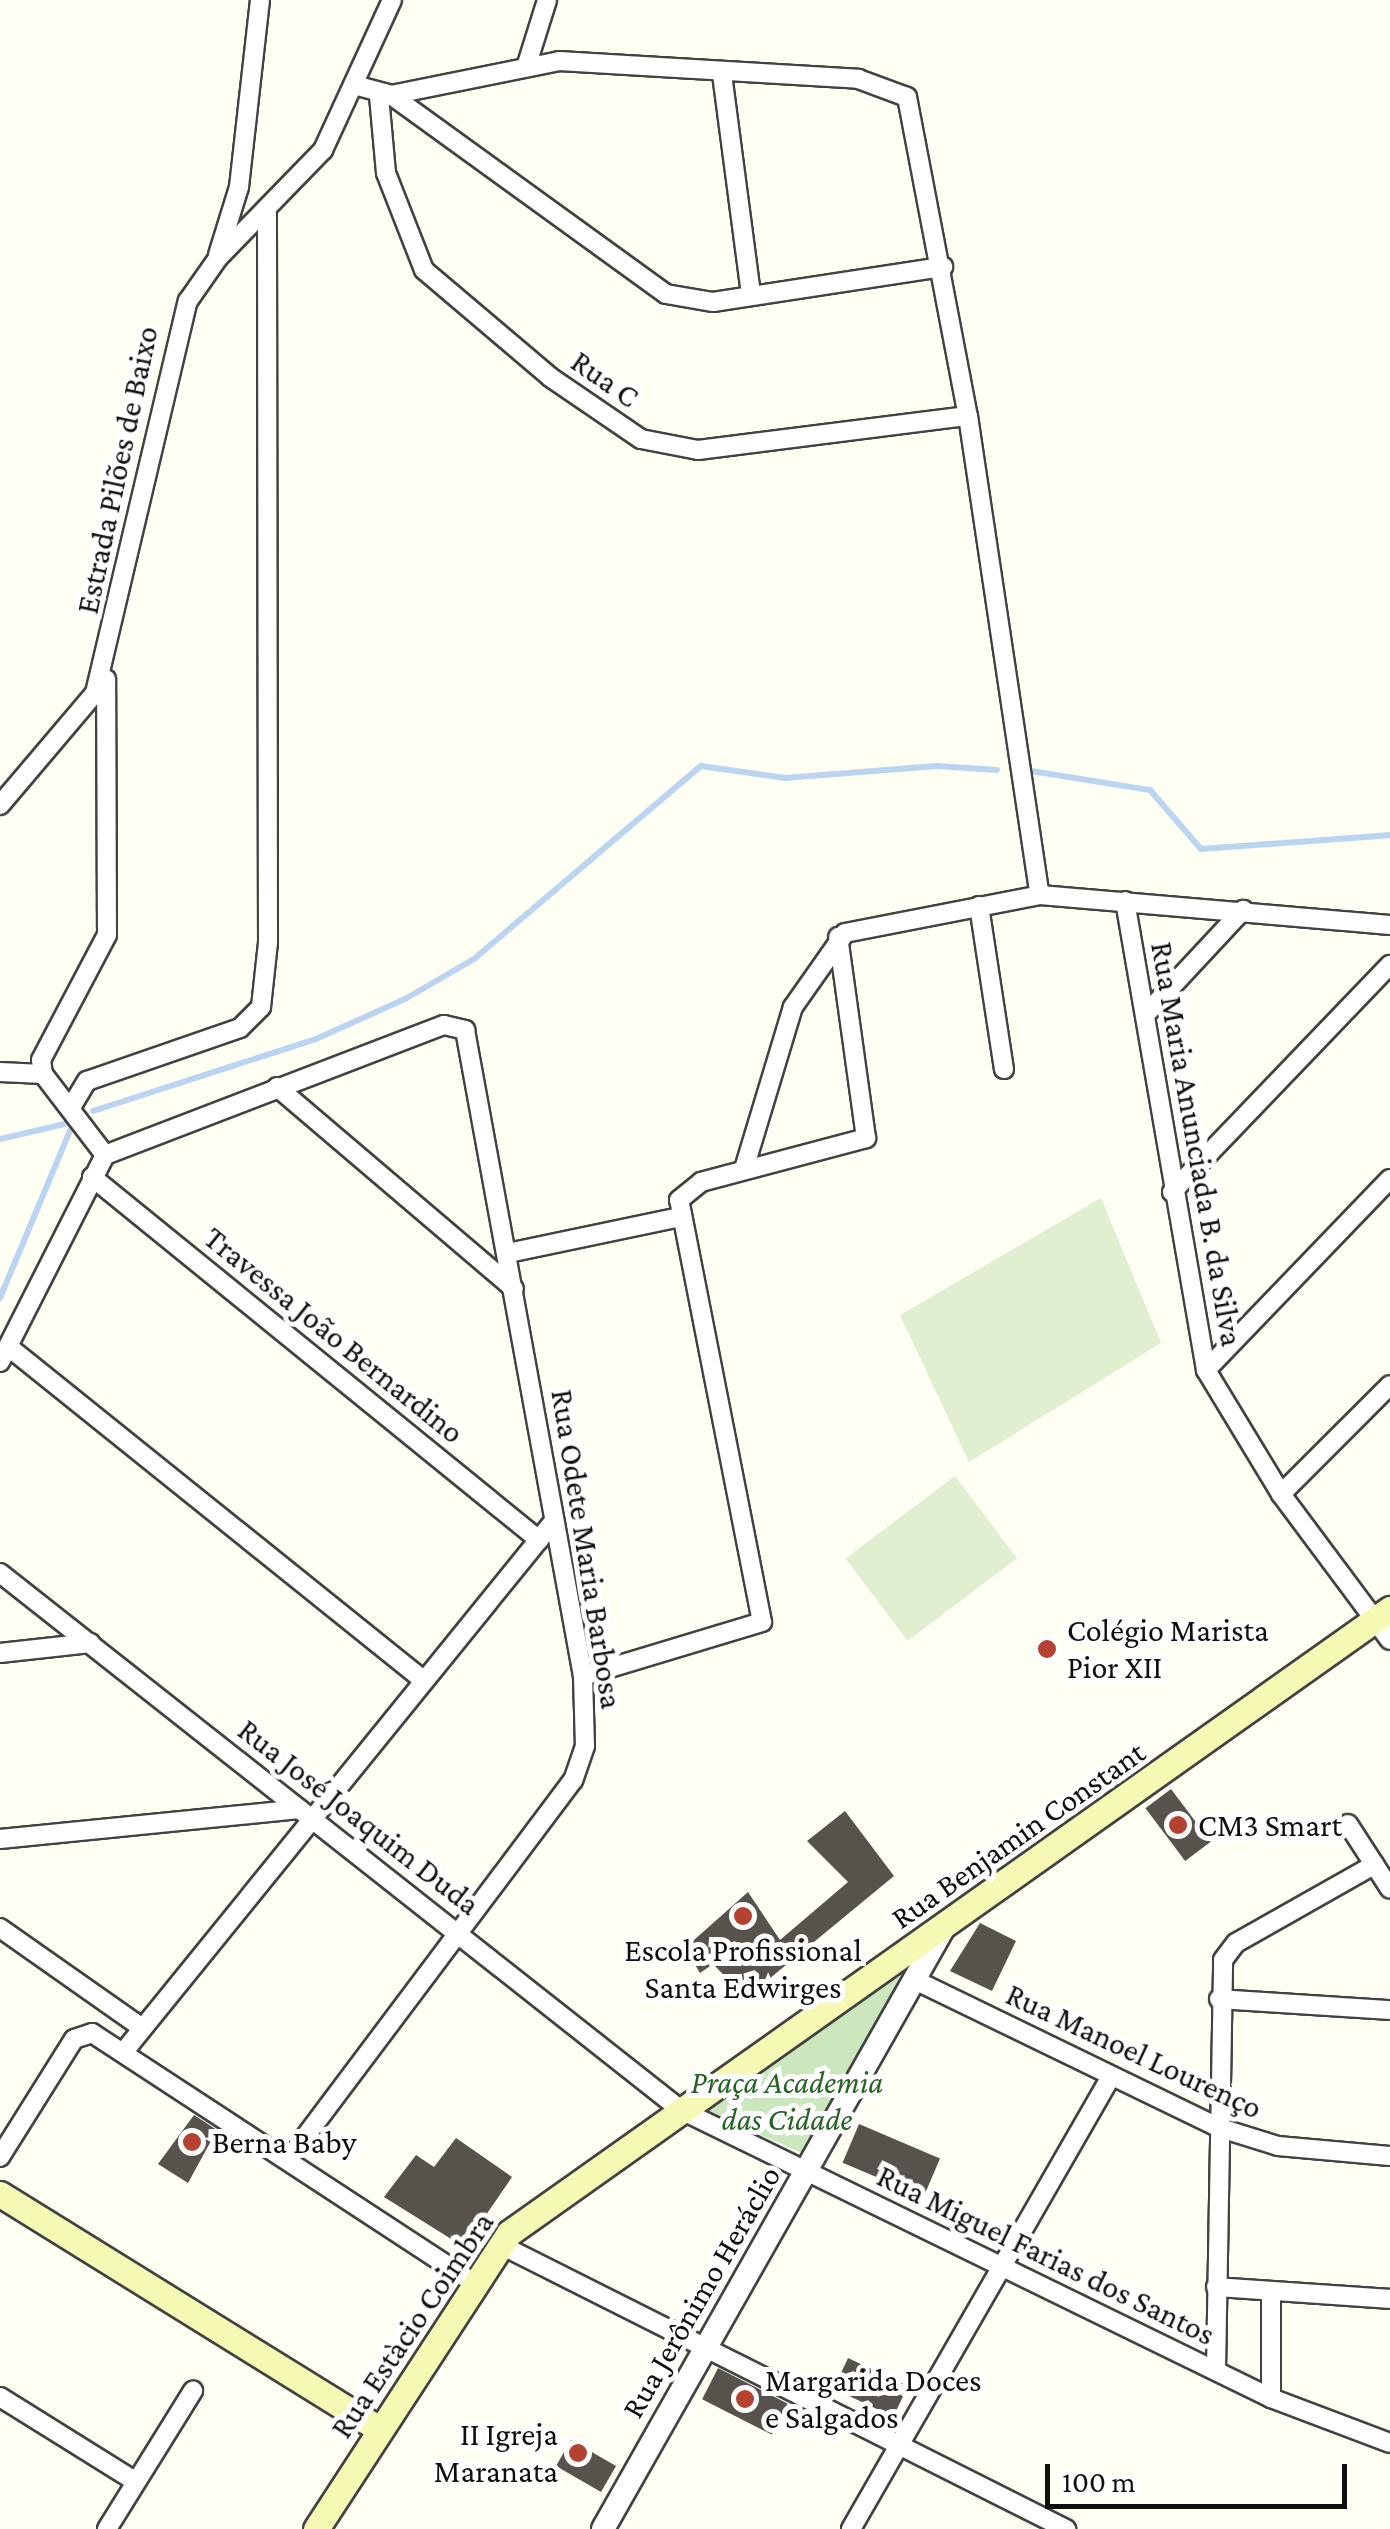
<!DOCTYPE html>
<html>
<head>
<meta charset="utf-8">
<style>
  body { margin:0 }
  #map { position:relative; width:1390px; height:2529px; overflow:hidden; background:#fefef3; font-family:"Crimson Pro",serif }
  div>[style] { position:absolute }
  .green>* { inset:0; background:#cce7be }
  .pitch>* { inset:0; background:#dfefcf; transform-origin:0 0 }
  .stream>* { height:6px; margin:-3px; padding:0 3px; transform-origin:3px; border-radius:3px; background:#bbd4f2 }
  .building>* { inset:0; background:#57524c; transform-origin:0 0 }
  .roads { filter:drop-shadow(2px 0 #424242) drop-shadow(-2px 0 #424242) drop-shadow(0 2px #424242) drop-shadow(0 -2px #424242) }
  .minor>* { height:18px; margin:-9px; padding:0 9px; transform-origin:9px; border-radius:9px; background:#fff }
  .tertiary>* { height:22px; margin:-11px; padding:0 11px; transform-origin:11px; border-radius:11px; background:#fff }
  .secondary>* { height:25px; margin:-12.5px; padding:0 12.5px; transform-origin:12.5px; border-radius:12.5px; background:#f5f9b3 }
  .dots>* { width:28px; height:28px; translate:-50% -50%; box-sizing:border-box; border:5px solid #fff; border-radius:50% }
  span { translate:-50% -50%; white-space:nowrap; text-align:center; line-height:1.15; -webkit-text-stroke:10px #fff; paint-order:stroke }
  .street-label { font-size:32px; color:#0f0f0f }
  .poi-label { font-size:32px; color:#0f0f0f }
  .left { translate:0 -50%; text-align:left }
  .right { translate:-100% -50%; text-align:right }
  .park-label { font-size:32px; color:#266324; font-style:italic }
  .scale { position:absolute; left:1045px; top:2464px; width:302px; height:45px; box-sizing:border-box; border:5px solid #0f0f0f; border-top:0; padding-left:12px; font-size:30px; line-height:35px; white-space:nowrap; color:#0f0f0f; -webkit-text-stroke:8px #fff; paint-order:stroke }
</style>
</head>
<body>
<div id="map">
  <div class="green">
    <div style="clip-path:polygon(889px 1977px,905px 1979px,807px 2155px,705px 2111px,703px 2104px)"></div>
  </div>
  <div class="pitch">
    <div style="clip-path:polygon(1101px 1198px,1161px 1343px,969px 1462px,900px 1315px)"></div>
    <div style="left:955px;top:1476px;width:103px;height:137px;rotate:53deg"></div>
  </div>
  <div class="stream">
    <div style="left:1031px;top:771px;width:121px;rotate:9.1deg"></div>
    <div style="left:1150px;top:790px;width:78px;rotate:49.2deg"></div>
    <div style="left:1201px;top:849px;width:190px;rotate:-4.2deg"></div>
    <div style="left:93px;top:1111px;width:234px;rotate:-17.9deg"></div>
    <div style="left:316px;top:1039px;width:98px;rotate:-24.2deg"></div>
    <div style="left:405px;top:999px;width:80px;rotate:-30.1deg"></div>
    <div style="left:474px;top:959px;width:298px;rotate:-40.4deg"></div>
    <div style="left:701px;top:766px;width:85px;rotate:8.1deg"></div>
    <div style="left:785px;top:778px;width:152px;rotate:-4.5deg"></div>
    <div style="left:937px;top:766px;width:60px;rotate:3.8deg"></div>
    <div style="left:0;top:1139px;width:71px;rotate:-13.1deg"></div>
    <div style="left:0;top:1298px;width:192px;rotate:-67.3deg"></div>
  </div>
  <div class="building">
    <div style="left:1171px;top:1789px;width:66px;height:32px;rotate:53deg"></div>
    <div style="clip-path:polygon(845px 1811px,894px 1876px,746px 1998px,713px 1964px,700px 1973px,685px 1948px,748px 1892px,780px 1940px,848px 1882px,807px 1841px)"></div>
    <div style="clip-path:polygon(980px 1923px,1016px 1941px,992px 1991px,950px 1971px)"></div>
    <div style="clip-path:polygon(194px 2115px,217px 2130px,188px 2183px,158px 2164px)"></div>
    <div style="left:859px;top:2124px;width:88px;height:42px;rotate:23deg"></div>
    <div style="clip-path:polygon(456px 2138px,512px 2177px,464px 2247px,384px 2197px,416px 2155px,434px 2167px)"></div>
    <div style="left:848px;top:2358px;width:66px;height:34px;rotate:25deg"></div>
    <div style="left:718px;top:2368px;width:78px;height:35px;rotate:27deg"></div>
    <div style="left:571px;top:2440px;width:52px;height:30px;rotate:30deg"></div>
  </div>
  <div class="roads">
    <div class="minor">
      <div style="left:527px;top:64px;width:67px;rotate:-72.6deg"></div>
      <div style="left:722px;top:74px;width:222px;rotate:82.5deg"></div>
      <div style="left:358px;top:86px;width:34px;rotate:15deg"></div>
      <div style="left:391px;top:95px;width:171px;rotate:-11.4deg"></div>
      <div style="left:559px;top:61px;width:300px;rotate:3.4deg"></div>
      <div style="left:858px;top:79px;width:52px;rotate:20.2deg"></div>
      <div style="left:907px;top:97px;width:325px;rotate:79.2deg"></div>
      <div style="left:968px;top:416px;width:484px;rotate:81.5deg"></div>
      <div style="left:391px;top:95px;width:339px;rotate:35.9deg"></div>
      <div style="left:666px;top:294px;width:48px;rotate:9.7deg"></div>
      <div style="left:713px;top:302px;width:233px;rotate:-8.7deg"></div>
      <div style="left:379px;top:96px;width:77px;rotate:84.8deg"></div>
      <div style="left:386px;top:173px;width:104px;rotate:68.6deg"></div>
      <div style="left:424px;top:270px;width:165px;rotate:40.3deg"></div>
      <div style="left:550px;top:377px;width:110px;rotate:34.3deg"></div>
      <div style="left:641px;top:439px;width:58px;rotate:10.9deg"></div>
      <div style="left:698px;top:450px;width:272px;rotate:-7.2deg"></div>
      <div style="left:218px;top:255px;width:71px;rotate:-72.8deg"></div>
      <div style="left:239px;top:187px;width:188px;rotate:-83.6deg"></div>
      <div style="left:0;top:805px;width:147px;rotate:-49.7deg"></div>
      <div style="left:95px;top:693px;width:403px;rotate:-76.7deg"></div>
      <div style="left:188px;top:301px;width:52px;rotate:-55.1deg"></div>
      <div style="left:218px;top:258px;width:151px;rotate:-45.8deg"></div>
      <div style="left:323px;top:150px;width:165px;rotate:-65.3deg"></div>
      <div style="left:1125px;top:901px;width:476px;rotate:80.2deg"></div>
      <div style="left:1206px;top:1370px;width:145px;rotate:58.8deg"></div>
      <div style="left:1281px;top:1494px;width:182px;rotate:53.3deg"></div>
      <div style="left:979px;top:906px;width:165px;rotate:81.3deg"></div>
      <div style="left:1145px;top:1015px;width:144px;rotate:-47deg"></div>
      <div style="left:0;top:1072px;width:43px;rotate:2.7deg"></div>
      <div style="left:277px;top:1087px;width:311px;rotate:40.4deg"></div>
      <div style="left:70px;top:1109px;width:33px;rotate:-59deg"></div>
      <div style="left:87px;top:1081px;width:162px;rotate:-19.1deg"></div>
      <div style="left:240px;top:1028px;width:30px;rotate:-45deg"></div>
      <div style="left:261px;top:1007px;width:64px;rotate:-83.8deg"></div>
      <div style="left:268px;top:943px;width:730px;rotate:-90.08deg"></div>
      <div style="left:105px;top:1155px;width:102px;rotate:-127.4deg"></div>
      <div style="left:43px;top:1074px;width:14px;rotate:-98deg"></div>
      <div style="left:41px;top:1060px;width:141px;rotate:-62.2deg"></div>
      <div style="left:107px;top:935px;width:256px;rotate:-90.2deg"></div>
      <div style="left:744px;top:1169px;width:169px;rotate:-73.2deg"></div>
      <div style="left:793px;top:1007px;width:90px;rotate:-54.9deg"></div>
      <div style="left:845px;top:933px;width:199px;rotate:-11deg"></div>
      <div style="left:1040px;top:895px;width:351px;rotate:4.9deg"></div>
      <div style="left:92px;top:1177px;width:576px;rotate:39.08deg"></div>
      <div style="left:1172px;top:1192px;width:315px;rotate:-46.2deg"></div>
      <div style="left:508px;top:1253px;width:176px;rotate:-11.8deg"></div>
      <div style="left:10px;top:1348px;width:528px;rotate:38.78deg"></div>
      <div style="left:0;top:1362px;width:232px;rotate:-63.1deg"></div>
      <div style="left:105px;top:1155px;width:363px;rotate:-21deg"></div>
      <div style="left:444px;top:1025px;width:22px;rotate:13deg"></div>
      <div style="left:465px;top:1030px;width:657px;rotate:79.65deg"></div>
      <div style="left:583px;top:1676px;width:70px;rotate:88.4deg"></div>
      <div style="left:585px;top:1746px;width:36px;rotate:109deg"></div>
      <div style="left:573px;top:1780px;width:471px;rotate:126.9deg"></div>
      <div style="left:1206px;top:1370px;width:265px;rotate:-46.1deg"></div>
      <div style="left:1281px;top:1494px;width:154px;rotate:-45deg"></div>
      <div style="left:0;top:1573px;width:867px;rotate:38.26deg"></div>
      <div style="left:681px;top:2110px;width:657px;rotate:26.02deg"></div>
      <div style="left:1271px;top:2398px;width:127px;rotate:20.7deg"></div>
      <div style="left:0;top:1653px;width:91px;rotate:-6.3deg"></div>
      <div style="left:583px;top:1676px;width:187px;rotate:-16.8deg"></div>
      <div style="left:762px;top:1622px;width:430px;rotate:-101.1deg"></div>
      <div style="left:679px;top:1200px;width:28px;rotate:-39deg"></div>
      <div style="left:701px;top:1182px;width:171px;rotate:-14.9deg"></div>
      <div style="left:866px;top:1138px;width:203px;rotate:-97.9deg"></div>
      <div style="left:1348px;top:1824px;width:77px;rotate:57.1deg"></div>
      <div style="left:0;top:1839px;width:301px;rotate:-5.7deg"></div>
      <div style="left:0;top:1928px;width:172px;rotate:35.1deg"></div>
      <div style="left:919px;top:1982px;width:331px;rotate:25.9deg"></div>
      <div style="left:1217px;top:2127px;width:64px;rotate:17.3deg"></div>
      <div style="left:1278px;top:2146px;width:112px;rotate:5.1deg"></div>
      <div style="left:1219px;top:1999px;width:171px;rotate:3.7deg"></div>
      <div style="left:126px;top:2049px;width:680px;rotate:-50.97deg"></div>
      <div style="left:0;top:2157px;width:139px;rotate:-57.9deg"></div>
      <div style="left:74px;top:2039px;width:19px;rotate:-18deg"></div>
      <div style="left:92px;top:2033px;width:455px;rotate:33.2deg"></div>
      <div style="left:499px;top:2244px;width:635px;rotate:26.69deg"></div>
      <div style="left:1216px;top:2287px;width:174px;rotate:3.9deg"></div>
      <div style="left:1216px;top:2370px;width:410px;rotate:-89deg"></div>
      <div style="left:1223px;top:1960px;width:21px;rotate:-53deg"></div>
      <div style="left:1236px;top:1943px;width:159px;rotate:-29.5deg"></div>
      <div style="left:0;top:2397px;width:159px;rotate:31.9deg"></div>
      <div style="left:1271px;top:2398px;width:107px;rotate:-90deg"></div>
      <div style="left:107px;top:2529px;width:163px;rotate:-58.1deg"></div>
      <div style="left:851px;top:2529px;width:518px;rotate:-60.12deg"></div>
    </div>
    <div class="tertiary">
      <div style="left:603px;top:2529px;width:690px;rotate:-60.46deg"></div>
    </div>
    <div class="secondary">
      <div style="left:0;top:2194px;width:445px;rotate:31.8deg"></div>
      <div style="left:316px;top:2529px;width:353px;rotate:-56.9deg"></div>
      <div style="left:509px;top:2233px;width:1080px;rotate:-35.31deg"></div>
    </div>
  </div>
  <div class="dots">
    <div style="left:1047px;top:1649px;background:#b54131"></div>
    <div style="left:1178px;top:1825px;background:#b54131"></div>
    <div style="left:743px;top:1916px;background:#b54131"></div>
    <div style="left:192px;top:2142px;background:#b54131"></div>
    <div style="left:745px;top:2399px;background:#b54131"></div>
    <div style="left:578px;top:2453px;background:#b54131"></div>
  </div>
  <div class="street-label">
    <span style="left:605px;top:379px;rotate:35deg">Rua C</span>
    <span style="left:117px;top:470px;rotate:-78deg">Estrada Pilões de Baixo</span>
    <span style="left:1197px;top:1144px;rotate:80deg">Rua Maria Anunciada B. da Silva</span>
    <span style="left:334px;top:1335px;rotate:39deg">Travessa João Bernardino</span>
    <span style="left:587px;top:1549px;rotate:81deg">Rua Odete Maria Barbosa</span>
    <span style="left:359px;top:1817px;rotate:38deg">Rua José Joaquim Duda</span>
    <span style="left:1018px;top:1835px;rotate:-35deg">Rua Benjamin Constant</span>
    <span style="left:1134px;top:2051px;rotate:25deg">Rua Manoel Lourenço</span>
    <span style="left:1046px;top:2255px;rotate:26deg">Rua Miguel Farias dos Santos</span>
    <span style="left:701px;top:2292px;rotate:-60deg">Rua Jerônimo Heráclio</span>
    <span style="left:412px;top:2325px;rotate:-56deg">Rua Estàcio Coimbra</span>
  </div>
  <div class="poi-label">
    <span class="left" style="left:1067px;top:1649px">Colégio Marista<br>Pior XII</span>
    <span class="left" style="left:1198px;top:1825px">CM3 Smart</span>
    <span style="left:743px;top:1969px">Escola Profissional<br>Santa Edwirges</span>
    <span class="left" style="left:212px;top:2142px">Berna Baby</span>
    <span class="left" style="left:765px;top:2399px">Margarida Doces<br>e Salgados</span>
    <span class="right" style="left:558px;top:2453px">II Igreja<br>Maranata</span>
  </div>
  <div class="park-label">
    <span style="left:787px;top:2101px">Praça Academia<br>das Cidade</span>
  </div>
  <div class="scale">100 m</div>
</div>
</body>
</html>
